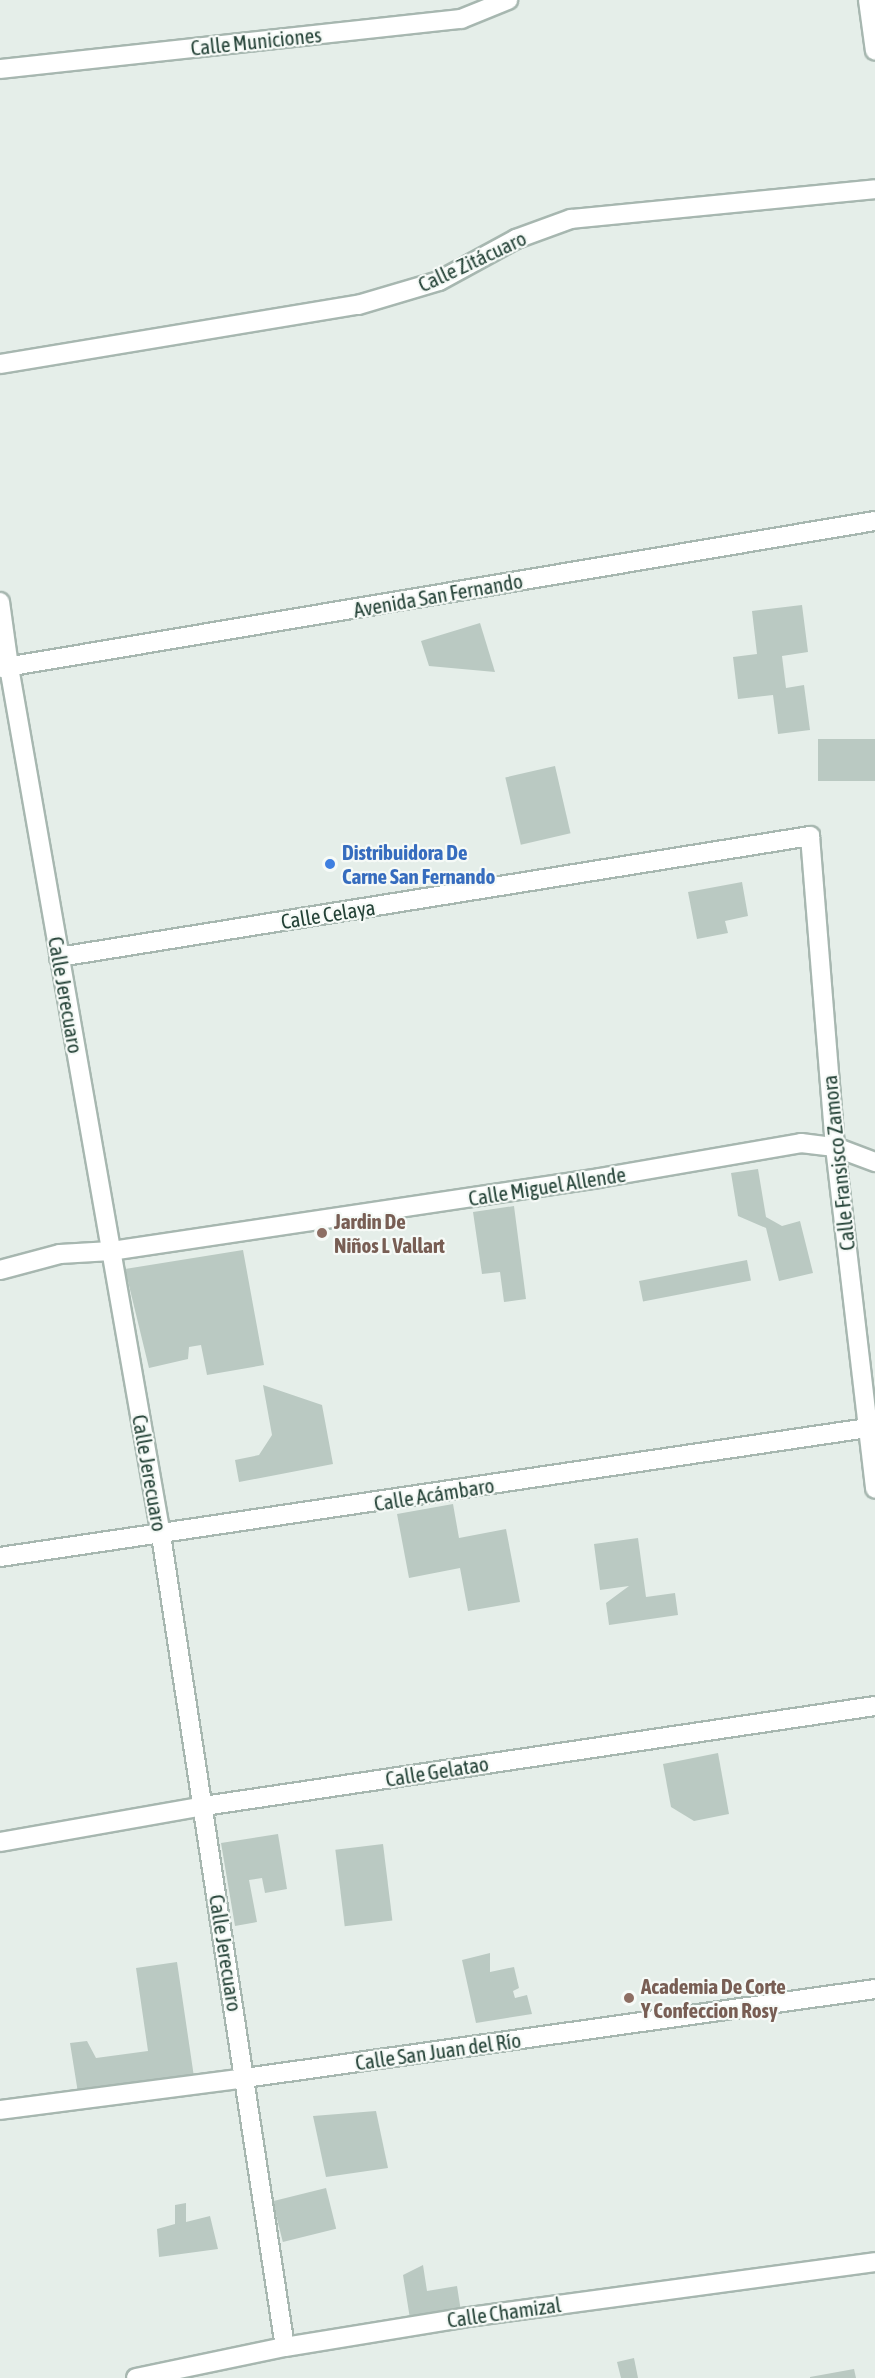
<!DOCTYPE html>
<html>
<head>
<meta charset="utf-8">
<style>
  body { margin:0 }
  #map { position:relative; width:875px; height:2378px; overflow:hidden; background:#e5eee9; font-family:"Asap Condensed",sans-serif }
  div>[style] { position:absolute }
  .building>* { inset:0; background:#bac9c2; transform-origin:0 0 }
  .roads { filter:drop-shadow(2px 0 #a7b7b0) drop-shadow(-2px 0 #a7b7b0) drop-shadow(0 2px #a7b7b0) drop-shadow(0 -2px #a7b7b0) }
  .street>* { height:18px; margin:-9px; padding:0 9px; transform-origin:9px; border-radius:9px; background:#fff }
  .secondary>* { height:18px; margin:-9px; padding:0 9px; transform-origin:9px; border-radius:9px; background:#fff }
  .dots>* { width:16px; height:16px; translate:-50% -50%; box-sizing:border-box; border:3px solid #f6faf7; border-radius:50% }
  span { translate:-50% -50%; white-space:nowrap; text-align:center; line-height:1.15; -webkit-text-stroke:4.5px #f6faf7; paint-order:stroke }
  .street-label { font-size:21px; color:#234136 }
  .shop-label { font-size:21px; color:#366cbe; font-weight:700 }
  .left { translate:0 -50%; text-align:left }
  .education-label { font-size:21px; color:#785e54; font-weight:700 }
</style>
</head>
<body>
<div id="map">
  <div class="building">
    <div style="clip-path:polygon(802px 605px,808px 652px,782px 656px,786px 688px,804px 685px,810px 730px,778px 734px,773px 695px,738px 699px,733px 657px,757px 654px,752px 611px)"></div>
    <div style="clip-path:polygon(480px 623px,495px 672px,429px 666px,421px 641px)"></div>
    <div style="left:875px;top:739px;width:42px;height:57px;rotate:90deg"></div>
    <div style="left:555px;top:766px;width:69px;height:51px;rotate:77deg"></div>
    <div style="clip-path:polygon(742px 882px,748px 916px,725px 921px,728px 933px,697px 939px,688px 892px)"></div>
    <div style="clip-path:polygon(758px 1169px,766px 1217px,782px 1226px,800px 1221px,813px 1273px,779px 1281px,766px 1228px,738px 1216px,731px 1173px)"></div>
    <div style="clip-path:polygon(514px 1206px,526px 1299px,504px 1302px,500px 1272px,482px 1274px,473px 1212px)"></div>
    <div style="clip-path:polygon(243px 1250px,264px 1365px,207px 1375px,201px 1345px,189px 1347px,188px 1359px,149px 1368px,125px 1269px)"></div>
    <div style="left:747px;top:1260px;width:21px;height:110px;rotate:79deg"></div>
    <div style="clip-path:polygon(263px 1385px,322px 1405px,333px 1464px,239px 1482px,235px 1460px,259px 1455px,272px 1435px)"></div>
    <div style="clip-path:polygon(453px 1504px,459px 1538px,506px 1529px,520px 1602px,468px 1611px,460px 1568px,409px 1578px,397px 1514px)"></div>
    <div style="clip-path:polygon(638px 1538px,646px 1597px,675px 1593px,678px 1615px,609px 1625px,606px 1603px,629px 1586px,600px 1590px,594px 1544px)"></div>
    <div style="clip-path:polygon(718px 1753px,729px 1814px,694px 1821px,671px 1807px,663px 1764px)"></div>
    <div style="clip-path:polygon(278px 1834px,287px 1889px,265px 1893px,262px 1878px,249px 1880px,257px 1922px,235px 1926px,221px 1843px)"></div>
    <div style="left:383px;top:1844px;width:77px;height:48px;rotate:83deg"></div>
    <div style="clip-path:polygon(490px 1953px,490px 1972px,514px 1967px,519px 1988px,513px 1991px,515px 1998px,527px 1995px,532px 2014px,476px 2023px,462px 1960px)"></div>
    <div style="clip-path:polygon(177px 1962px,194px 2077px,78px 2093px,70px 2043px,87px 2041px,96px 2058px,148px 2051px,136px 1968px)"></div>
    <div style="clip-path:polygon(376px 2111px,388px 2168px,326px 2177px,313px 2116px)"></div>
    <div style="left:326px;top:2188px;width:42px;height:55px;rotate:76deg"></div>
    <div style="clip-path:polygon(186px 2203px,186px 2222px,210px 2216px,218px 2249px,159px 2257px,157px 2229px,175px 2224px,175px 2205px)"></div>
    <div style="clip-path:polygon(423px 2265px,427px 2291px,457px 2286px,462px 2318px,411px 2325px,403px 2275px)"></div>
    <div style="clip-path:polygon(634px 2358px,638px 2378px,621px 2378px,617px 2362px)"></div>
    <div style="clip-path:polygon(854px 2369px,856px 2378px,810px 2378px,810px 2377px)"></div>
  </div>
  <div class="roads">
    <div class="street">
      <div style="left:868px;top:0;width:51px;rotate:82.2deg"></div>
      <div style="left:0;top:69px;width:464px;rotate:-6.2deg"></div>
      <div style="left:461px;top:19px;width:51px;rotate:-22deg"></div>
      <div style="left:0;top:364px;width:363px;rotate:-9.4deg"></div>
      <div style="left:358px;top:305px;width:84px;rotate:-16.5deg"></div>
      <div style="left:439px;top:281px;width:88px;rotate:-28.6deg"></div>
      <div style="left:516px;top:239px;width:59px;rotate:-20deg"></div>
      <div style="left:571px;top:219px;width:305px;rotate:-5.6deg"></div>
      <div style="left:0;top:602px;width:66px;rotate:82.1deg"></div>
      <div style="left:9px;top:667px;width:881px;rotate:80.07deg"></div>
      <div style="left:161px;top:1535px;width:821px;rotate:81.32deg"></div>
      <div style="left:59px;top:957px;width:761px;rotate:-9.15deg"></div>
      <div style="left:810px;top:836px;width:312px;rotate:85.4deg"></div>
      <div style="left:835px;top:1147px;width:344px;rotate:83.3deg"></div>
      <div style="left:0;top:1270px;width:62px;rotate:-14.9deg"></div>
      <div style="left:60px;top:1254px;width:51px;rotate:-3.4deg"></div>
      <div style="left:111px;top:1251px;width:493px;rotate:-8.5deg"></div>
      <div style="left:599px;top:1178px;width:205px;rotate:-9.8deg"></div>
      <div style="left:801px;top:1143px;width:34px;rotate:7deg"></div>
      <div style="left:835px;top:1147px;width:43px;rotate:20.6deg"></div>
      <div style="left:0;top:1557px;width:877px;rotate:-8.46deg"></div>
      <div style="left:0;top:1842px;width:207px;rotate:-10deg"></div>
      <div style="left:204px;top:1806px;width:678px;rotate:-8.48deg"></div>
      <div style="left:0;top:2110px;width:247px;rotate:-7.4deg"></div>
      <div style="left:245px;top:2078px;width:636px;rotate:-8.04deg"></div>
      <div style="left:136px;top:2378px;width:152px;rotate:-11.8deg"></div>
      <div style="left:285px;top:2347px;width:179px;rotate:-9.3deg"></div>
      <div style="left:462px;top:2318px;width:417px;rotate:-7.7deg"></div>
    </div>
    <div class="secondary">
      <div style="left:0;top:668px;width:887px;rotate:-9.54deg"></div>
    </div>
  </div>
  <div class="dots">
    <div style="left:330px;top:864px;background:#3f7fe0"></div>
    <div style="left:322px;top:1233px;background:#8d6e63"></div>
    <div style="left:629px;top:1998px;background:#8d6e63"></div>
  </div>
  <div class="street-label">
    <span style="left:256px;top:41px;rotate:-6deg">Calle Municiones</span>
    <span style="left:472px;top:261px;rotate:-25deg">Calle Zitácuaro</span>
    <span style="left:438px;top:595px;rotate:-10deg">Avenida San Fernando</span>
    <span style="left:328px;top:914px;rotate:-9deg">Calle Celaya</span>
    <span style="left:66px;top:995px;rotate:80deg">Calle Jerecuaro</span>
    <span style="left:838px;top:1163px;rotate:-96deg">Calle Fransisco Zamora</span>
    <span style="left:547px;top:1186px;rotate:-9deg">Calle Miguel Allende</span>
    <span style="left:150px;top:1473px;rotate:80deg">Calle Jerecuaro</span>
    <span style="left:434px;top:1494px;rotate:-9deg">Calle Acámbaro</span>
    <span style="left:437px;top:1771px;rotate:-9deg">Calle Gelatao</span>
    <span style="left:226px;top:1953px;rotate:81deg">Calle Jerecuaro</span>
    <span style="left:438px;top:2051px;rotate:-8deg">Calle San Juan del Río</span>
    <span style="left:504px;top:2312px;rotate:-8deg">Calle Chamizal</span>
  </div>
  <div class="shop-label">
    <span class="left" style="left:342px;top:864px">Distribuidora De<br>Carne San Fernando</span>
  </div>
  <div class="education-label">
    <span class="left" style="left:334px;top:1233px">Jardin De<br>Niños L Vallart</span>
    <span class="left" style="left:641px;top:1998px">Academia De Corte<br>Y Confeccion Rosy</span>
  </div>
</div>
</body>
</html>
